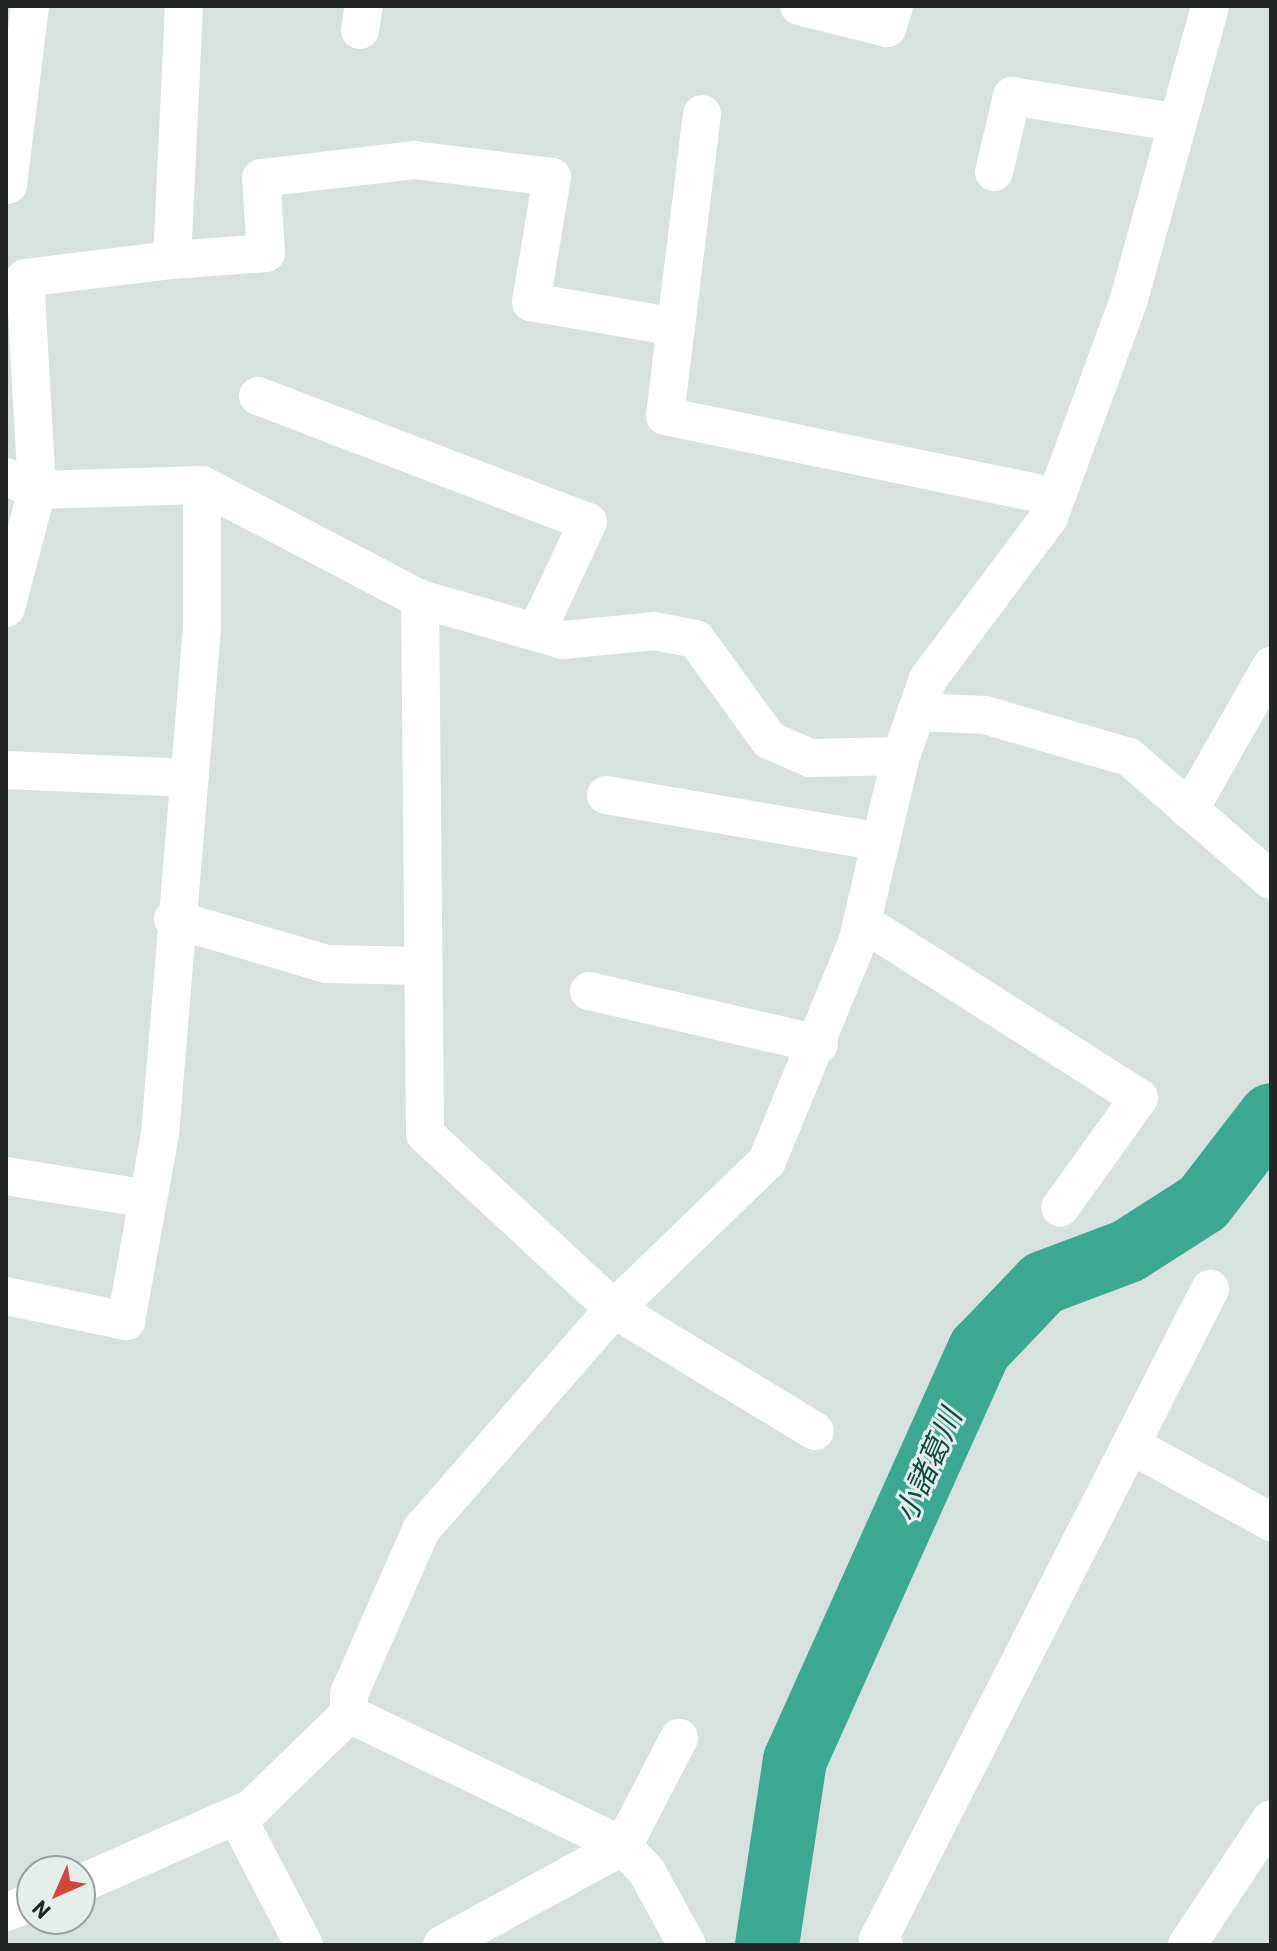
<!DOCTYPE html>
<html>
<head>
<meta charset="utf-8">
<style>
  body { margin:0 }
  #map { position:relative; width:1277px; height:1951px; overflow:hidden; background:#d7e1de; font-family:Barlow,"Noto Sans JP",sans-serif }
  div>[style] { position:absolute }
  .river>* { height:64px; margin:-32px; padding:0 32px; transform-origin:32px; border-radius:32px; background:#3ba892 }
  .street>* { height:38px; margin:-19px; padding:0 19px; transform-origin:19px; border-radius:19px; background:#fff }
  span { translate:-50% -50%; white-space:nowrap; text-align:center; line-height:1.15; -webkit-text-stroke:6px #e4efec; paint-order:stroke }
  .water-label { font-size:30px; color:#0c4b40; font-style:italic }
  .frame { position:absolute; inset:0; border:8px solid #242726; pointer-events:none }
  .north { position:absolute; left:16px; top:1855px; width:80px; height:80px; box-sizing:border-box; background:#e4efec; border:2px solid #979f9d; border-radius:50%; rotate:225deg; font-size:22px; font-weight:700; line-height:32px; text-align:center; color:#242726 }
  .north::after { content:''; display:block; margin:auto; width:28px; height:36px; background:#d3453e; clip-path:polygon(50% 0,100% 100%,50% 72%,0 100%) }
</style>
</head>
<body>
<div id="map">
  <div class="river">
    <div style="left:767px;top:1945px;width:187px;rotate:-81.4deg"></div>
    <div style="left:795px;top:1760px;width:451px;rotate:-65.8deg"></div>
    <div style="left:980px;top:1349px;width:91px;rotate:-46.3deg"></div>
    <div style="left:1043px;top:1283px;width:91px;rotate:-20.6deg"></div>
    <div style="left:1128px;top:1251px;width:89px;rotate:-32.6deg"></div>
    <div style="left:1203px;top:1203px;width:111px;rotate:-52.3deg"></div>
  </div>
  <div class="street">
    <div style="left:184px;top:6px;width:254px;rotate:92.7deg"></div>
    <div style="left:172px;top:260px;width:94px;rotate:-4.3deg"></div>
    <div style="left:266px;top:253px;width:75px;rotate:-93.8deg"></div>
    <div style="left:261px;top:178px;width:154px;rotate:-6.7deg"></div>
    <div style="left:414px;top:160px;width:139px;rotate:7deg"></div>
    <div style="left:552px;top:177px;width:127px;rotate:99.5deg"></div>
    <div style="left:531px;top:302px;width:147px;rotate:9.8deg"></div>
    <div style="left:799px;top:6px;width:91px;rotate:14deg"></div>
    <div style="left:887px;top:28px;width:23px;rotate:-72deg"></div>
    <div style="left:360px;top:30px;width:24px;rotate:-81deg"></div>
    <div style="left:702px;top:114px;width:304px;rotate:97deg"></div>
    <div style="left:665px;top:416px;width:399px;rotate:11.7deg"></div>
    <div style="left:994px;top:172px;width:78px;rotate:-76.7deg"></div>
    <div style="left:1012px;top:96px;width:163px;rotate:9.2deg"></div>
    <div style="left:8px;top:185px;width:180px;rotate:-83deg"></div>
    <div style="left:258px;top:396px;width:353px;rotate:20.9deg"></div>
    <div style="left:588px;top:522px;width:120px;rotate:115.1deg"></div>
    <div style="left:6px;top:477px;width:34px;rotate:23deg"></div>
    <div style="left:37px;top:490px;width:212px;rotate:-93.2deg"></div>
    <div style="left:25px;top:278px;width:148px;rotate:-7deg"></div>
    <div style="left:420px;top:599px;width:535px;rotate:89.46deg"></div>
    <div style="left:425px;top:1134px;width:258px;rotate:42.8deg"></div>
    <div style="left:614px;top:1309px;width:235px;rotate:31.3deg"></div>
    <div style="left:6px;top:608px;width:122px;rotate:-75.3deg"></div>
    <div style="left:37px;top:490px;width:165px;rotate:-1.7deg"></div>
    <div style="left:202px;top:485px;width:246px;rotate:27.6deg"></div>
    <div style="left:420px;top:599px;width:149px;rotate:16deg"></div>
    <div style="left:563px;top:640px;width:91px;rotate:-5.6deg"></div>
    <div style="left:654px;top:631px;width:43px;rotate:10.8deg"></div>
    <div style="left:696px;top:639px;width:125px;rotate:54.1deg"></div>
    <div style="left:769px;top:740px;width:45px;rotate:23.7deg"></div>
    <div style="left:810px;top:758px;width:91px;rotate:-1.3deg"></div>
    <div style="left:916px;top:712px;width:69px;rotate:2.5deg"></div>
    <div style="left:985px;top:715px;width:150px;rotate:16.3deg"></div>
    <div style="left:1129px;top:757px;width:188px;rotate:40.9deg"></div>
    <div style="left:6px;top:770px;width:184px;rotate:2.5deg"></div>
    <div style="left:606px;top:795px;width:278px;rotate:9.7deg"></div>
    <div style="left:1189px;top:810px;width:166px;rotate:-60.3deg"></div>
    <div style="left:173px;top:919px;width:160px;rotate:16.3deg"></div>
    <div style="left:327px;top:964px;width:96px;rotate:1.2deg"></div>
    <div style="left:862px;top:922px;width:328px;rotate:32.4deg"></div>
    <div style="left:1139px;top:1098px;width:135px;rotate:125.7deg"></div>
    <div style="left:589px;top:991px;width:236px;rotate:13deg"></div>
    <div style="left:6px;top:1176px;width:144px;rotate:9.2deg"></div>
    <div style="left:6px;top:1296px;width:123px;rotate:11.8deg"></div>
    <div style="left:126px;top:1321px;width:190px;rotate:-79.7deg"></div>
    <div style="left:160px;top:1134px;width:508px;rotate:-85.26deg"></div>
    <div style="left:202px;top:628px;width:143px;rotate:-90deg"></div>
    <div style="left:1131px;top:1445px;width:160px;rotate:28.8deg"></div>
    <div style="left:349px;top:1714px;width:304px;rotate:25.7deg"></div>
    <div style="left:623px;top:1846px;width:35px;rotate:47deg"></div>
    <div style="left:647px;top:1872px;width:83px;rotate:61.3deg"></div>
    <div style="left:237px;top:1817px;width:144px;rotate:62.4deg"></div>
    <div style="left:80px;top:1884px;width:188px;rotate:-23.8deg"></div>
    <div style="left:252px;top:1808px;width:135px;rotate:-44.1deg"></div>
    <div style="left:349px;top:1714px;width:20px;rotate:-90deg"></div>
    <div style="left:349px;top:1694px;width:179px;rotate:-66.3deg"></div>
    <div style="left:421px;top:1530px;width:293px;rotate:-48.9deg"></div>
    <div style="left:614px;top:1309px;width:213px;rotate:-44deg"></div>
    <div style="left:767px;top:1161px;width:236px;rotate:-67.6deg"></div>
    <div style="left:857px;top:943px;width:192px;rotate:-76.8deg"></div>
    <div style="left:901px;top:756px;width:82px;rotate:-70.7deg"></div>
    <div style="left:928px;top:679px;width:202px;rotate:-53.2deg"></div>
    <div style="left:1049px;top:517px;width:232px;rotate:-69.8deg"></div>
    <div style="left:1129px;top:299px;width:304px;rotate:-74.5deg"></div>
    <div style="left:6px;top:1912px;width:28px;rotate:-21deg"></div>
    <div style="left:442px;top:1945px;width:206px;rotate:-28.7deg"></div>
    <div style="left:623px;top:1846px;width:122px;rotate:-62.6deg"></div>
    <div style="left:884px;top:1945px;width:8px;rotate:-140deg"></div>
    <div style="left:878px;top:1940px;width:731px;rotate:-62.98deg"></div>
    <div style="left:1187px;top:1945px;width:151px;rotate:-56.3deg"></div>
  </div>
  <div class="water-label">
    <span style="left:927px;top:1465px;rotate:-66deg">小諸葛川</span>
  </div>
  <div class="frame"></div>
  <div class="north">N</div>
</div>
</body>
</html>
